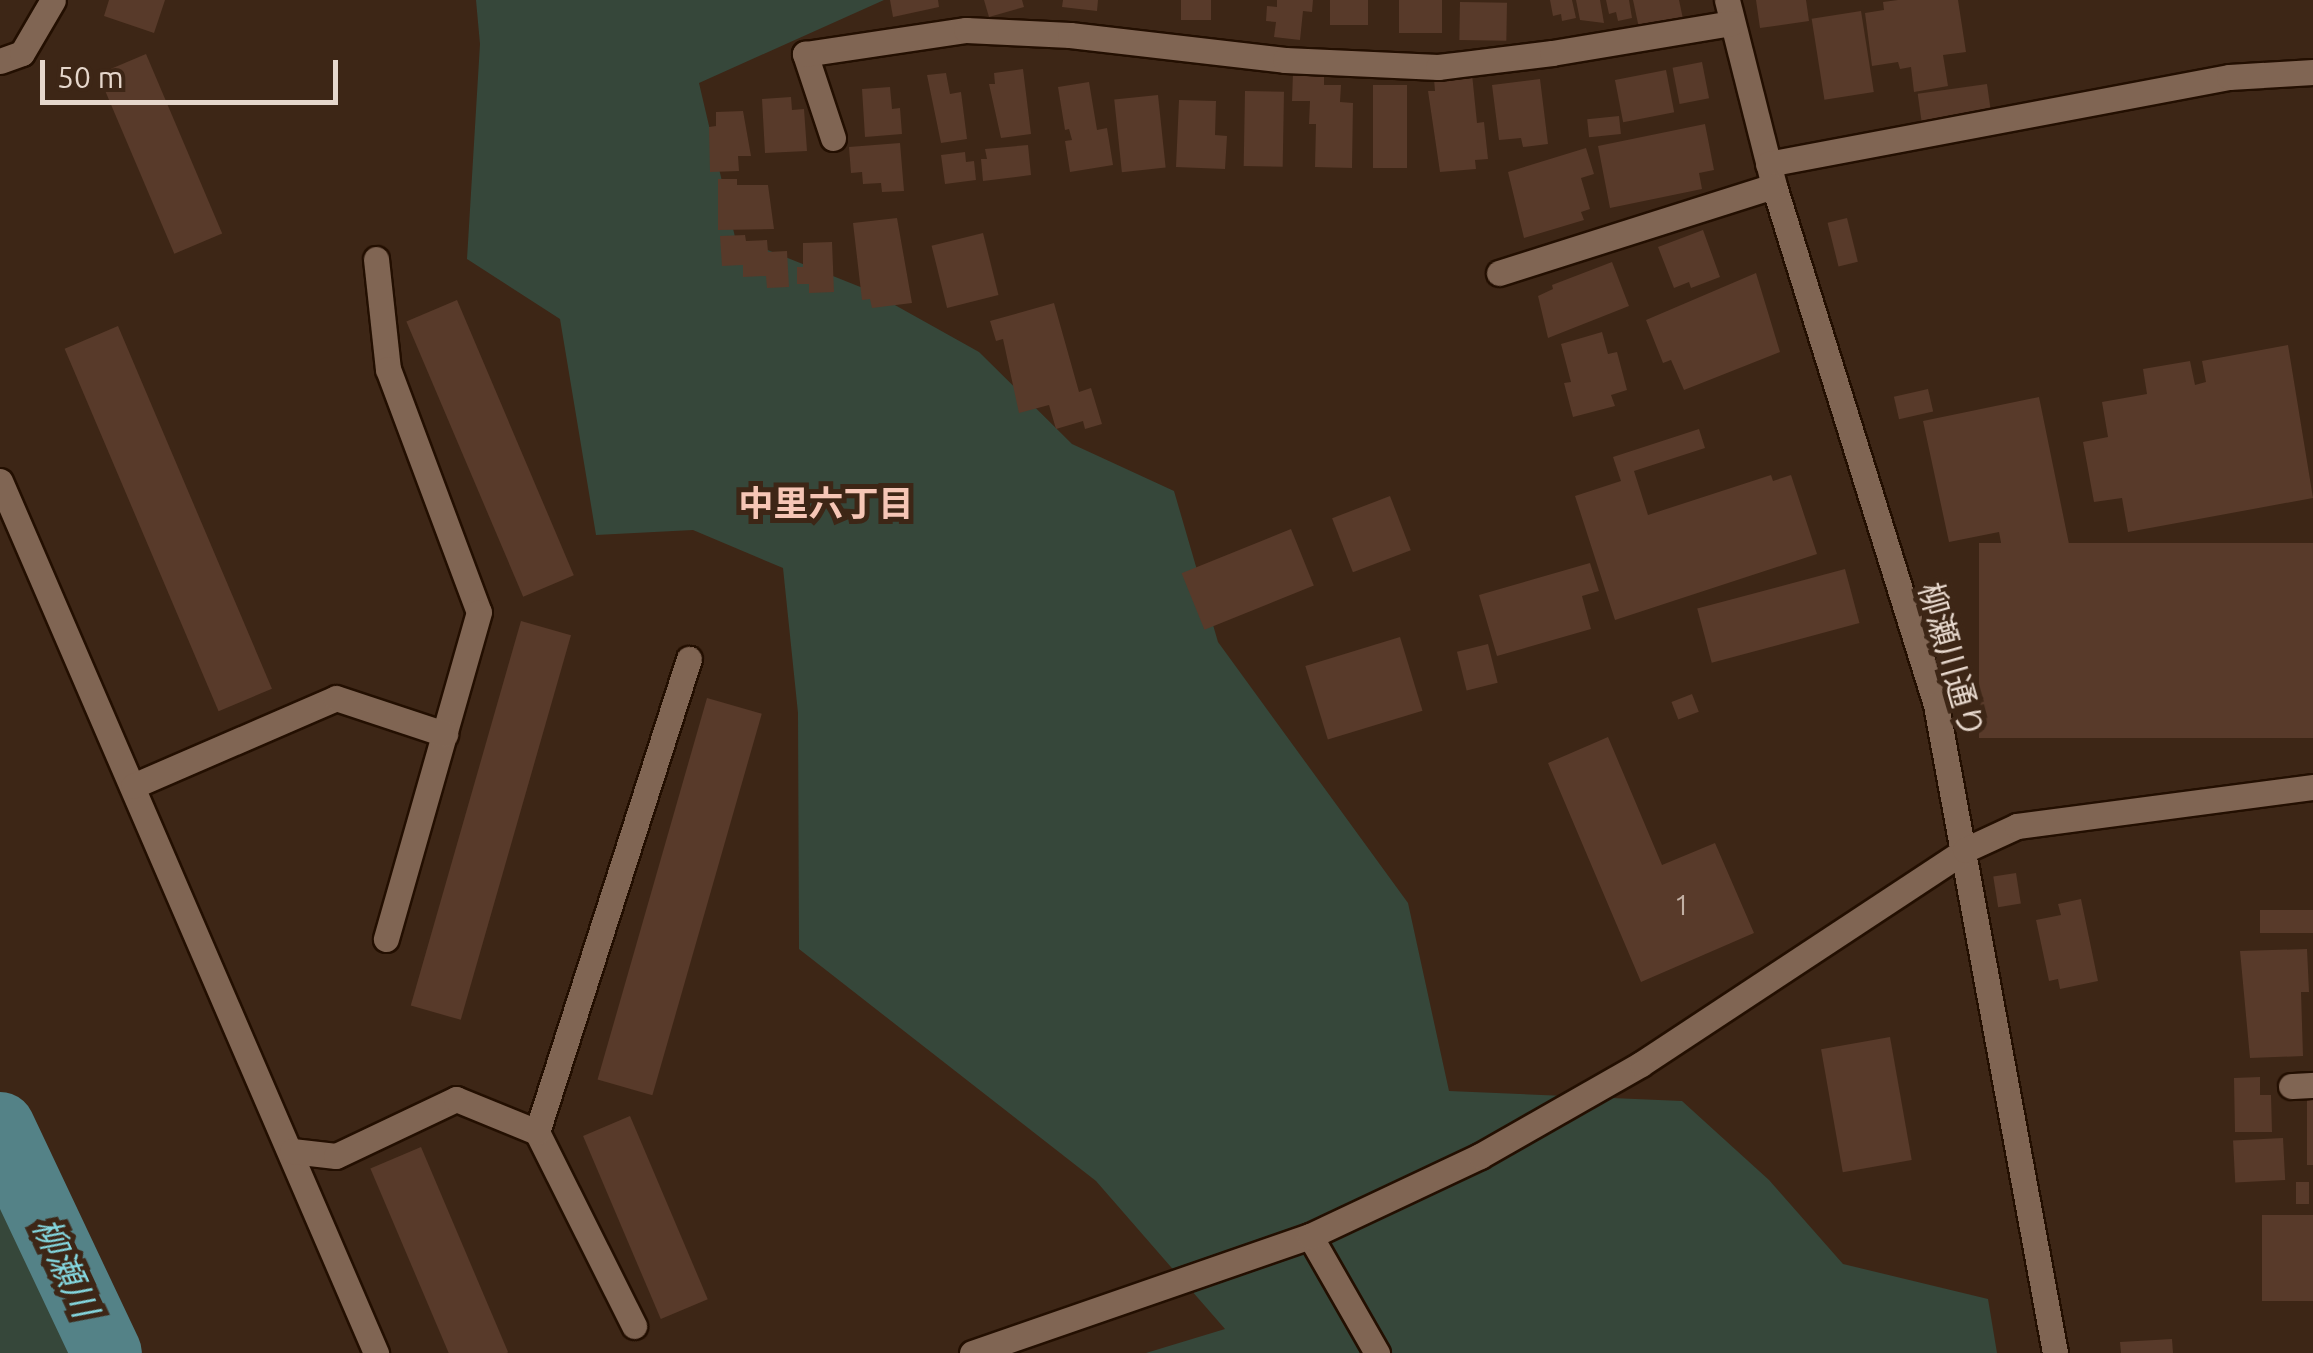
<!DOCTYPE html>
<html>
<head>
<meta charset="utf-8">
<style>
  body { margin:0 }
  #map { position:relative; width:2313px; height:1353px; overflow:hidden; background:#3d2616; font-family:Ubuntu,"Noto Sans JP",sans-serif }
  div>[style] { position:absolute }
  .green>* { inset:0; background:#36473a }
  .river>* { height:70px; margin:-35px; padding:0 35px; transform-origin:35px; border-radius:35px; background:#548287 }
  .building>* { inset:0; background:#583a2a; transform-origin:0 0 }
  .roads { filter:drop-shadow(2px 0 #230f01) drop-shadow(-2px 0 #230f01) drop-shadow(0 2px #230f01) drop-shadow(0 -2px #230f01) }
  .minor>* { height:25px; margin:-12.5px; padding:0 12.5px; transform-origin:12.5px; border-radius:12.5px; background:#806553 }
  span { translate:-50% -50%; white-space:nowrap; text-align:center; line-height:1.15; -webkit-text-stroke:10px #3d2616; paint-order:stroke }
  .number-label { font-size:28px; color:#c2b0a4 }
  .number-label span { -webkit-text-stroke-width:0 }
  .street-label { font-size:32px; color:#e6d7cc }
  .neighbourhood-label { font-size:35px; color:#f6c6b6; font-weight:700 }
  .water-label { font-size:35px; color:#84d6de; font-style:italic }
  .scale { position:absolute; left:40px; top:60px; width:298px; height:45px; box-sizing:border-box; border:5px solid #e6d7cc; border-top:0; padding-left:12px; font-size:30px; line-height:35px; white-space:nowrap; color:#e6d7cc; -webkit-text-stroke:8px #3d2616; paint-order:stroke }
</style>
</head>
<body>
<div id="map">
  <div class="green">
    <div style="clip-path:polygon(476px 0,884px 0,699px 83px,735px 237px,868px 290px,979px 352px,1072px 444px,1174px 491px,1218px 642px,1408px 903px,1449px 1091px,1682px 1101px,1769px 1180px,1843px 1264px,1988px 1299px,1997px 1353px,1146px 1353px,1225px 1329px,1096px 1181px,799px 949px,798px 713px,783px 568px,693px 530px,596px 535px,560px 319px,467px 259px,480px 44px)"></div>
    <div style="clip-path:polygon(0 1127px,104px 1353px,0 1353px)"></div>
  </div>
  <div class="river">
    <div style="left:0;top:1127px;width:250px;rotate:64.7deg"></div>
  </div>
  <div class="building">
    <div style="clip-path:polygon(109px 0,165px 0,154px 33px,104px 16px)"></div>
    <div style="clip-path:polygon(890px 0,938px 0,939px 7px,893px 17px)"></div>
    <div style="clip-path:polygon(984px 0,1022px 0,1024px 7px,989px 17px)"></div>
    <div style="clip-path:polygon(1063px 0,1098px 0,1097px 11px,1062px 7px)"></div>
    <div style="left:1181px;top:0;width:30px;height:20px"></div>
    <div style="clip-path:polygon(1277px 0,1313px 0,1312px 12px,1303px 11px,1300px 40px,1274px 37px,1276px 22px,1266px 21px,1267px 6px,1277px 7px)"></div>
    <div style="left:1330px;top:0;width:38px;height:25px"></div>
    <div style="left:1399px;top:0;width:43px;height:33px"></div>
    <div style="clip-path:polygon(1550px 0,1572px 0,1576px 18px,1562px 21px,1561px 14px,1553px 16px)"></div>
    <div style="clip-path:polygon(1576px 0,1600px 0,1604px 23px,1580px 20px)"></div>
    <div style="clip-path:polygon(1606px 0,1629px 0,1632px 18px,1618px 21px,1616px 12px,1609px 14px)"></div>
    <div style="clip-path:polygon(1633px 0,1679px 0,1683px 19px,1639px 28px)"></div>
    <div style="clip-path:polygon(1756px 0,1806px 0,1809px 21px,1760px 28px)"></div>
    <div style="clip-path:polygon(1958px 0,1966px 52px,1943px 55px,1948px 86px,1914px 92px,1911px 67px,1900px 69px,1898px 62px,1872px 66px,1865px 13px,1884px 10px,1883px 2px,1898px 0)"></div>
    <div style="left:1460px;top:2px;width:47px;height:38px;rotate:1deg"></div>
    <div style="left:1861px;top:11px;width:82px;height:50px;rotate:81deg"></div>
    <div style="left:146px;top:54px;width:195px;height:52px;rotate:67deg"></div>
    <div style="left:1702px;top:62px;width:37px;height:30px;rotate:79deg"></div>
    <div style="clip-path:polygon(1023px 69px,1031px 134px,1001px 138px,989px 84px,995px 84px,994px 73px)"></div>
    <div style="left:1666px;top:70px;width:43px;height:52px;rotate:79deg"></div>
    <div style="clip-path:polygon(1293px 72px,1324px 73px,1324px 85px,1341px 85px,1340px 102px,1353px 103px,1352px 168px,1315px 167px,1316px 124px,1309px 124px,1310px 101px,1292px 101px)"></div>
    <div style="clip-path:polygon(946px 73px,950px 94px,961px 92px,967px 139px,941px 143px,927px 75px)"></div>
    <div style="clip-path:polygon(1472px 74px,1477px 123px,1484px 122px,1488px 159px,1475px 160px,1476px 169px,1440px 172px,1428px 91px,1435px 91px,1434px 79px)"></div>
    <div style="clip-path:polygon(1540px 79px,1548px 144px,1523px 147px,1521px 138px,1499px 140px,1492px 85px)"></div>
    <div style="clip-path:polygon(1089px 82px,1097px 130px,1107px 128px,1113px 165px,1070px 172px,1065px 141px,1072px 140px,1069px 129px,1065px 130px,1058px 87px)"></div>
    <div style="left:1987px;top:84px;width:29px;height:70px;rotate:82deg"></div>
    <div style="left:1373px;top:85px;width:34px;height:83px"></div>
    <div style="clip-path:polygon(890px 87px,892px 109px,900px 108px,902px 134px,865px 137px,862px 89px)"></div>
    <div style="left:1245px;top:91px;width:39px;height:75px;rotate:1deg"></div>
    <div style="left:1158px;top:95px;width:73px;height:44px;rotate:84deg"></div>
    <div style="clip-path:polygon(791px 97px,792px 110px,804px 109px,807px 151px,765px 153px,762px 99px)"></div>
    <div style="clip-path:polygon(1179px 100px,1216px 101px,1215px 135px,1227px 136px,1225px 169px,1176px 167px)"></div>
    <div style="clip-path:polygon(743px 111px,751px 156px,738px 156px,739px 171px,710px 172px,709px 127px,716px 126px,716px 112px)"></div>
    <div style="left:1619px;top:116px;width:18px;height:32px;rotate:84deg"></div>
    <div style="clip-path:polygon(1705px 124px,1714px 170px,1699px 173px,1702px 189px,1610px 208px,1598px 146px)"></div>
    <div style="clip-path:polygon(900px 143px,904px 191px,882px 192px,881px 183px,863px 184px,862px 172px,851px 173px,849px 147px)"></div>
    <div style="clip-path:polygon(1028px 145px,1031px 175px,983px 181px,981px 159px,987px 159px,985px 149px)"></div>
    <div style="clip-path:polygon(1586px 148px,1594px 174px,1581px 178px,1590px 209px,1581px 212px,1584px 220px,1524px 238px,1508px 172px)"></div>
    <div style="clip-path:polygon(965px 152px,966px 162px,974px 161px,976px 180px,945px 184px,941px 155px)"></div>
    <div style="clip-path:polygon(718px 179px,737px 179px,737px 185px,768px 185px,774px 229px,718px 230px)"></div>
    <div style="clip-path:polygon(897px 218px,912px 303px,872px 308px,870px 299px,862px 300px,853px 223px)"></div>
    <div style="left:1847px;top:218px;width:45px;height:20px;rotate:76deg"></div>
    <div style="clip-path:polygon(1703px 230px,1720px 277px,1691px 288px,1689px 282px,1674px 288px,1658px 247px)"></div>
    <div style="left:983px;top:233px;width:64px;height:53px;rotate:76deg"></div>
    <div style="clip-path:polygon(745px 235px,746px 241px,767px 240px,768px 252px,787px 251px,789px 287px,767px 288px,766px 276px,743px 277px,743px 265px,722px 266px,720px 236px)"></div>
    <div style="clip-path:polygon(832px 242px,834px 292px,809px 293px,809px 284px,797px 284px,797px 267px,803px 267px,803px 243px)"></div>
    <div style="clip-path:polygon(1612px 262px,1629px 306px,1548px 338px,1538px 296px,1553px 289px,1552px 285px)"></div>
    <div style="clip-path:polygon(1756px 273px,1780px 352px,1684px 390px,1671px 360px,1663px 363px,1646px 320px)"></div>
    <div style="left:457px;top:300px;width:299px;height:55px;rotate:67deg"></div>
    <div style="clip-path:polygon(1054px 303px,1079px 392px,1091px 388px,1102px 424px,1085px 429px,1083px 421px,1056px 429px,1049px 405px,1019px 413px,1003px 339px,996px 341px,990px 321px)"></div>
    <div style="left:118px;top:326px;width:394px;height:58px;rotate:67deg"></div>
    <div style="clip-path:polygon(1602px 332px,1608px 354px,1617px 352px,1627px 390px,1611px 395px,1615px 406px,1573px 417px,1564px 383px,1571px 382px,1561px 344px)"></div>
    <div style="clip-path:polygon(2288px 345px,2313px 498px,2128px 532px,2122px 498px,2094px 502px,2083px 442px,2108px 437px,2102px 402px,2147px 394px,2143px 369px,2190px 361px,2195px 385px,2206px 382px,2202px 361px)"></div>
    <div style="left:1928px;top:389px;width:23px;height:35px;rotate:77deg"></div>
    <div style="clip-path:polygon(2039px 397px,2069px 544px,2004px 558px,1999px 532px,1949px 542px,1923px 421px)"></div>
    <div style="clip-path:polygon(1699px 429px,1705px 448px,1634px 471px,1648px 515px,1771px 475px,1773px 481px,1791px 475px,1817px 554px,1615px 620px,1575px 496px,1621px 481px,1613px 457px)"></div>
    <div style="left:1390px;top:496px;width:58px;height:62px;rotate:69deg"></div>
    <div style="left:1291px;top:529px;width:61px;height:118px;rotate:68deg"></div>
    <div style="left:2313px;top:543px;width:195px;height:334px;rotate:90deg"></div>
    <div style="clip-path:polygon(1590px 563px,1599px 591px,1582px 596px,1591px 629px,1497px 656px,1479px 595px)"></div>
    <div style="left:1845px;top:569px;width:56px;height:153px;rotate:75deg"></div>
    <div style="left:521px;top:621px;width:52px;height:400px;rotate:16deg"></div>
    <div style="left:1400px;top:637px;width:77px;height:99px;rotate:73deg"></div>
    <div style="left:1488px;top:644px;width:40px;height:32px;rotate:76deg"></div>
    <div style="left:1692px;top:694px;width:19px;height:22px;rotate:69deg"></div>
    <div style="left:707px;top:698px;width:57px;height:397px;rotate:16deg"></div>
    <div style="clip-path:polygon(1608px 737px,1662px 865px,1715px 843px,1754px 933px,1641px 982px,1548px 763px)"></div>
    <div style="left:2016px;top:873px;width:31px;height:23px;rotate:81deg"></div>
    <div style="clip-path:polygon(2081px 899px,2098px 981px,2060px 989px,2058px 979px,2049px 981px,2036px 920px,2061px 915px,2058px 904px)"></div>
    <div style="left:2313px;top:910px;width:23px;height:53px;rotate:90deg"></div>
    <div style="clip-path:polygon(2307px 949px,2309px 992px,2301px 992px,2303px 1056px,2250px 1058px,2240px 951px)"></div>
    <div style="left:1890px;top:1037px;width:125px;height:70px;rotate:80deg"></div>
    <div style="clip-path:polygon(2260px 1077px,2260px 1095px,2271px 1095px,2272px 1132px,2235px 1132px,2234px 1078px)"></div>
    <div style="left:2307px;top:1099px;width:6px;height:66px"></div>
    <div style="left:630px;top:1116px;width:199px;height:51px;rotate:67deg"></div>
    <div style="left:2283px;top:1138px;width:42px;height:50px;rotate:87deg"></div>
    <div style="left:421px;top:1147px;width:223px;height:55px;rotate:67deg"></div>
    <div style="left:2296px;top:1182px;width:13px;height:22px"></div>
    <div style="left:2313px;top:1215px;width:86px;height:51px;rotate:90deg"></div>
    <div style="clip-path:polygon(2172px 1339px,2173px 1353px,2121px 1353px,2120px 1342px)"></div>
  </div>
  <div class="roads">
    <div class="minor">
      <div style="left:1727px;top:0;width:192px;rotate:75.8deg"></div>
      <div style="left:1774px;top:186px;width:544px;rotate:72.66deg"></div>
      <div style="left:1936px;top:705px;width:659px;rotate:79.59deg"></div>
      <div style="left:0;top:61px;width:23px;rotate:-20deg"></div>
      <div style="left:22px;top:53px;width:61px;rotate:-59.7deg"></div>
      <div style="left:833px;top:138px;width:89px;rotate:-108.4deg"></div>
      <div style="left:805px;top:54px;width:163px;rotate:-8.5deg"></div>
      <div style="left:966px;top:30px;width:104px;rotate:2.8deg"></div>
      <div style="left:1070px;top:35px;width:216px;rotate:6.6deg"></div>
      <div style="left:1285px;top:60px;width:153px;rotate:2.6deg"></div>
      <div style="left:1438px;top:67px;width:115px;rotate:-7deg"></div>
      <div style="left:1552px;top:53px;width:182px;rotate:-9.5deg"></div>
      <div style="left:1768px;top:164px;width:469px;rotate:-10.7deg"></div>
      <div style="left:2229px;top:77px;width:84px;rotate:-3.4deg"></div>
      <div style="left:376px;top:259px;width:111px;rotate:83.8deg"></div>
      <div style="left:388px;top:369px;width:259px;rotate:69.5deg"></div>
      <div style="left:479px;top:612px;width:340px;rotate:105.9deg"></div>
      <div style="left:1499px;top:273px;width:288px;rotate:-17.6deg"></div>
      <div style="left:0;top:481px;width:950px;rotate:66.67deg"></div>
      <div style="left:133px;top:786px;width:221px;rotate:-23.4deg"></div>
      <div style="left:336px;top:698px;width:115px;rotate:18.3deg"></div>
      <div style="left:2291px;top:1086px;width:22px;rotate:-3deg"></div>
      <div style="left:537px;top:1132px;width:217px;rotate:63.4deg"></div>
      <div style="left:292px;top:1151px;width:44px;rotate:6.5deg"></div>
      <div style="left:336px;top:1156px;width:133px;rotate:-25.4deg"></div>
      <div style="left:456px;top:1099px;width:87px;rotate:22.2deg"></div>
      <div style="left:537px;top:1132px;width:497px;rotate:-72.2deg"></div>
      <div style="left:1310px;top:1236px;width:135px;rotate:60.2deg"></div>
      <div style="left:972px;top:1353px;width:358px;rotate:-19.1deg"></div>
      <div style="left:1310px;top:1236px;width:188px;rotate:-25.2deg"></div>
      <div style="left:1480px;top:1156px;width:185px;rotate:-29.7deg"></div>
      <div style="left:1641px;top:1064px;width:388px;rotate:-33.4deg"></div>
      <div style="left:1965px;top:850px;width:57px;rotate:-24.8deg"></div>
      <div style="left:2017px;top:826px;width:299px;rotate:-7.5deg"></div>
    </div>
  </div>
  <div class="number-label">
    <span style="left:1682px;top:905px">1</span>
  </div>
  <div class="street-label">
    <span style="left:1952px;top:660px;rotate:74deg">柳瀬川通り</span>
  </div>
  <div class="neighbourhood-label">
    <span style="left:826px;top:503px">中里六丁目</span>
  </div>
  <div class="water-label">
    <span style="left:66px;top:1267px;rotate:65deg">柳瀬川</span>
  </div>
  <div class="scale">50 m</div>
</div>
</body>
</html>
